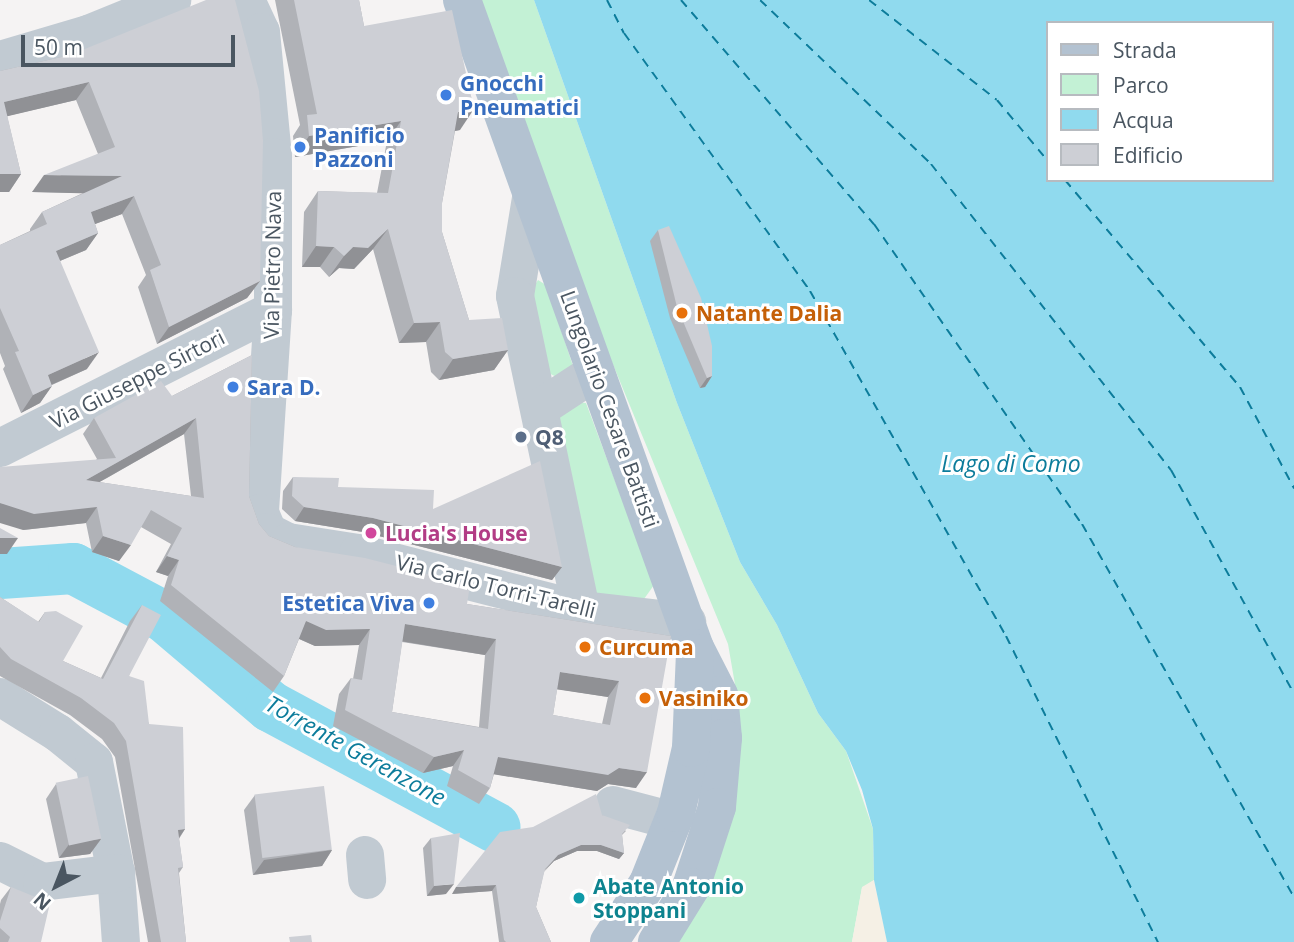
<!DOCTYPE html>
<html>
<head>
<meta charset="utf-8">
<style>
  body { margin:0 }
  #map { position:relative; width:1294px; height:942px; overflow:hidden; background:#f5f3f3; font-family:"Open Sans",sans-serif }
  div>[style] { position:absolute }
  .green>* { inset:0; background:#c3f1d5 }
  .sand>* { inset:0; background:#f5f0e5 }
  .water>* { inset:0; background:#90daee }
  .river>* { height:51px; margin:-25.5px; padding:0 25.5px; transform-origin:25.5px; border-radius:25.5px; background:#90daee }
  .ferry>* { height:2px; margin-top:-1px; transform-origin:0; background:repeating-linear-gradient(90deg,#0c7c9b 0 9px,transparent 0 16px) }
  .minor>* { height:38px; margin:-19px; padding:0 19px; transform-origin:19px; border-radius:19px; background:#c1cad2 }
  .major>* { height:38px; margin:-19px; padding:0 19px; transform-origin:19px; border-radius:19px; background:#b3c2d1 }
  .wall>* { inset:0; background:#b0b2b7 }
  .shaded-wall>* { inset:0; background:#909195 }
  .building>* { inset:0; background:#cdcfd5; transform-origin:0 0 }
  .dots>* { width:19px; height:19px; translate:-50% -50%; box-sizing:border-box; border:4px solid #fff; border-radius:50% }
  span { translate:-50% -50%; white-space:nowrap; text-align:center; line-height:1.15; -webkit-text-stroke:6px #fff; paint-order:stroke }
  .shop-label { font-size:21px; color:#366cbe; font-weight:700 }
  .left { translate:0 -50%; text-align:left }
  .right { translate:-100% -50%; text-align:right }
  .street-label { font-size:21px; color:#4a5661 }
  .food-label { font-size:21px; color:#c56008; font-weight:700 }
  .service-label { font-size:21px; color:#4e5e75; font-weight:700 }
  .hotel-label { font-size:21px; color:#b23c85; font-weight:700 }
  .culture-label { font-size:21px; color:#0d838f; font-weight:700 }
  .water-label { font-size:23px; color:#0c7c9b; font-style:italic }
  .legend { position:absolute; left:1046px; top:21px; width:228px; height:161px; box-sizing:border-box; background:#fff; border:2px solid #b7bbc0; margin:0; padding:9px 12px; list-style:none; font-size:21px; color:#4a5661 }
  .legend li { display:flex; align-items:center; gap:14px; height:35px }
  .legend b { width:35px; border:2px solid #b7bbc0 }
  .north { position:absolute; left:21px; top:851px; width:70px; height:70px; -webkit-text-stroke:5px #fff; paint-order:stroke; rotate:222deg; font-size:19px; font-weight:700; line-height:28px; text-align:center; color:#4a5661 }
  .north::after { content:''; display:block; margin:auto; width:24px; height:32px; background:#4a5661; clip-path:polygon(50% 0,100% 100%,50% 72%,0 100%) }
  .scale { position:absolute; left:21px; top:35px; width:214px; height:32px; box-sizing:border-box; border:4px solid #4a5661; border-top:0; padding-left:9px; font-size:21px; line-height:24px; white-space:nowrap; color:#4a5661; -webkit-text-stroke:5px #fff; paint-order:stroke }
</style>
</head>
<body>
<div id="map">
  <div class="green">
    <div style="clip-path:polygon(463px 0,534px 0,677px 403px,740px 562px,777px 625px,818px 713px,846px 751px,873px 829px,874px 880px,862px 888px,852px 942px,669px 942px,738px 702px,728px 644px)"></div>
    <div style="clip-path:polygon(538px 280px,546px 285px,573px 366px,559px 378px,544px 371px,529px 294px)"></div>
    <div style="clip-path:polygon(563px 401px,586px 403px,654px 585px,644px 599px,591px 600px,553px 417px)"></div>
  </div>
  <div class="sand">
    <div style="clip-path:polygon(874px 880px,887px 942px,852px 942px,862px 887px)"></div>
  </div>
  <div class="water">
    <div style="clip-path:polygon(evenodd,534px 0,1294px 0,1294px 942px,887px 942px,874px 880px,873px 829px,862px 790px,846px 751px,818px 713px,777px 625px,740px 562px,677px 403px,534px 0,1047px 23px,1271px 23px,1271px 180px,1047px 180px,1047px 23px)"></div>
  </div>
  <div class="river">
    <div style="left:0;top:573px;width:73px;rotate:-3.9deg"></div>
    <div style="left:73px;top:568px;width:104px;rotate:28deg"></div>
    <div style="left:165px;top:617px;width:138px;rotate:40.3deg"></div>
    <div style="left:270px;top:706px;width:255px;rotate:28.3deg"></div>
  </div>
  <div class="ferry">
    <div style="left:607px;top:0;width:37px;rotate:63deg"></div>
    <div style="left:624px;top:33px;width:318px;rotate:54.2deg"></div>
    <div style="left:810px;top:291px;width:397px;rotate:60.4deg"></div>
    <div style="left:1006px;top:636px;width:342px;rotate:63.6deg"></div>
    <div style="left:681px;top:0;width:296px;rotate:49.3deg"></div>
    <div style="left:874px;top:224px;width:365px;rotate:55.3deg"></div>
    <div style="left:1082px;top:524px;width:429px;rotate:60.4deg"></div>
    <div style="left:760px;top:0;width:237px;rotate:43.8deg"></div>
    <div style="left:931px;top:164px;width:389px;rotate:51.9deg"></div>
    <div style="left:1171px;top:470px;width:256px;rotate:61.2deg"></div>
    <div style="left:869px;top:0;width:162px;rotate:38deg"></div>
    <div style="left:997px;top:100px;width:78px;rotate:50.2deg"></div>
    <div style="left:1065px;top:180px;width:271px;rotate:49.8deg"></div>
    <div style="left:1240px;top:387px;width:115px;rotate:61.9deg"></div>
  </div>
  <div class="minor">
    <div style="left:246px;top:0;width:35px;rotate:65deg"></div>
    <div style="left:261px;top:32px;width:126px;rotate:84.5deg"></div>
    <div style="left:273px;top:157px;width:153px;rotate:90deg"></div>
    <div style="left:273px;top:310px;width:203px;rotate:93.7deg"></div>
    <div style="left:260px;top:513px;width:21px;rotate:67deg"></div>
    <div style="left:268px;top:532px;width:22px;rotate:27deg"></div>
    <div style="left:288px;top:542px;width:71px;rotate:8.9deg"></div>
    <div style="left:358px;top:553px;width:230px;rotate:14.3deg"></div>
    <div style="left:581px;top:610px;width:107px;rotate:6.5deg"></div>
    <div style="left:0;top:60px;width:92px;rotate:-16.5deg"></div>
    <div style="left:88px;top:34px;width:91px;rotate:-22deg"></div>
    <div style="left:531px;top:198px;width:99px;rotate:99.3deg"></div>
    <div style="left:515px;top:296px;width:321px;rotate:78.1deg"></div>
    <div style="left:540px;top:408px;width:66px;rotate:-33.2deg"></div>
    <div style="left:0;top:448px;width:306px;rotate:-26.8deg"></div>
    <div style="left:0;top:697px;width:68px;rotate:31.8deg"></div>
    <div style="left:58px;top:733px;width:46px;rotate:38.9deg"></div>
    <div style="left:94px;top:762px;width:113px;rotate:78.8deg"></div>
    <div style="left:116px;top:873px;width:69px;rotate:85.9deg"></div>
    <div style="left:613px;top:805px;width:62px;rotate:14.9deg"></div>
    <div style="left:365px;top:855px;width:25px;rotate:85deg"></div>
    <div style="left:0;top:861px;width:47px;rotate:26.6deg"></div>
    <div style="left:42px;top:882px;width:75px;rotate:-6.9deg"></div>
  </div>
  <div class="major">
    <div style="left:462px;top:0;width:689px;rotate:70.22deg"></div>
    <div style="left:695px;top:648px;width:53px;rotate:62.9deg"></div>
    <div style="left:719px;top:695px;width:43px;rotate:84.7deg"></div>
    <div style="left:723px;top:738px;width:69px;rotate:95deg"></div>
    <div style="left:717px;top:807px;width:84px;rotate:108deg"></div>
    <div style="left:691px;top:887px;width:65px;rotate:121.7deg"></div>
    <div style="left:609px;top:942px;width:71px;rotate:-56.5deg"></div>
    <div style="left:648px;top:883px;width:75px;rotate:-68.2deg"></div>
    <div style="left:676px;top:813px;width:67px;rotate:-77deg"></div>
    <div style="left:691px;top:748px;width:95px;rotate:-87.6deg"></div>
  </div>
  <div class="wall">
    <div style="clip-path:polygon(275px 0,359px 0,364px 26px,460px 130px,455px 131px,442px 203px,442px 232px,469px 320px,508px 350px,494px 370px,439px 380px,431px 372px,426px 342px,399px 343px,373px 249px,354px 269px,339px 268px,329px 277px,320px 267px,302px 267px,304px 212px,318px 191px,377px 193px,387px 141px,295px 157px,293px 136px,300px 125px)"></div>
    <div style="clip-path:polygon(70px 55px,260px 281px,247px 298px,157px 344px,138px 287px,146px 275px,122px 214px,95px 224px,98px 233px,86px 250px,60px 261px,87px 369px,52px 385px,40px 403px,21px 413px,3px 369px,5px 366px,0 353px,0 245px,30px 231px,30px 229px,42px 212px,83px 193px,32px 192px,98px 154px,76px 100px,7px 116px,21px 174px,9px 192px,0 71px)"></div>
    <div style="clip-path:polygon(658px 230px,712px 376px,705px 387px,700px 388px,670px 318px,650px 241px)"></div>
    <div style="clip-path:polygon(evenodd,252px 355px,249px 496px,259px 524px,269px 536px,295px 547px,467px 604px,671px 636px,636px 788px,608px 784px,597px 791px,494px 774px,490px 788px,479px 804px,447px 786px,453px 766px,423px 773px,333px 726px,339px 694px,351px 678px,353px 679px,359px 645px,315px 646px,299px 639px,284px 676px,273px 692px,160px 601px,168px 576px,156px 572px,171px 544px,141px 527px,119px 561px,92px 552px,86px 523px,23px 530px,97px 459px,83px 434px,94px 418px,172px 396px,252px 355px,184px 434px,191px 496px,99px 482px,107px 478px,184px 434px,252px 355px,402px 642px,485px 655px,479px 727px,392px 712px,402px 642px,252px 355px,557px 689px,608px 697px,602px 724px,553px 715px,557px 689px)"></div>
    <div style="clip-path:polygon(293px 477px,433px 509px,562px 567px,552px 580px,363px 532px,295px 521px,282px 509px,283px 491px)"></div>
    <div style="clip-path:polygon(0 597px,38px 622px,45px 612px,63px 661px,101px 678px,130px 621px,142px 605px,129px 676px,149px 724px,185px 829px,179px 839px,183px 867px,179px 873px,186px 942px,148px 942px,115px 757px,102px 739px,70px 715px,0 676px)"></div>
    <div style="clip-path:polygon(56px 784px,101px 839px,90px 854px,59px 858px,46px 799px)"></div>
    <div style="clip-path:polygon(255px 795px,332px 850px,322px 866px,253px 875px,244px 810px)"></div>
    <div style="clip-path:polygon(602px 815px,626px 831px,622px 835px,624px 853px,619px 859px,597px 851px,577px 851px,554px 861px,544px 871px,536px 907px,551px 942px,499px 942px,492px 891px,452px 894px)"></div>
    <div style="clip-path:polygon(431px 838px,446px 894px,427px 896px,423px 848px)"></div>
    <div style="clip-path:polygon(11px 887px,41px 942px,0 942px,0 904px,1px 900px)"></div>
  </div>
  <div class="shaded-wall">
    <div style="clip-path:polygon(89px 82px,76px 100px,0 118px,4px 102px)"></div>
    <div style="clip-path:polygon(474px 109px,460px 130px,444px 133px,458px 112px)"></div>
    <div style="clip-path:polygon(401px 121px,387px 141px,295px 157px,309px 136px)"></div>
    <div style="clip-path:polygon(0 174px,21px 174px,9px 192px,0 192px)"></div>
    <div style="clip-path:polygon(44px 175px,122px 176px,109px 194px,32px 192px)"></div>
    <div style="clip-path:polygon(134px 196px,122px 214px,79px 230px,91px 212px)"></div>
    <div style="clip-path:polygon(388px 229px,373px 249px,354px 269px,339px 268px,329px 277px,344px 256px,353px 247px)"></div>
    <div style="clip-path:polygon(98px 233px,86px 250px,43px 268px,56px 251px)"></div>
    <div style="clip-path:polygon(316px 246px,334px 247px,320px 267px,302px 267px)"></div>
    <div style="clip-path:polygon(260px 281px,247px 298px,157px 344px,169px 327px)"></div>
    <div style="clip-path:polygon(440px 322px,426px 342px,399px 343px,414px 323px)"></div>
    <div style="clip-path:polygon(508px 350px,494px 370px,439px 380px,453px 359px)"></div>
    <div style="clip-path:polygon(99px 352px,87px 369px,35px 392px,48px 375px)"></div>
    <div style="clip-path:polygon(712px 376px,705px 387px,700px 388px,707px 378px)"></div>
    <div style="clip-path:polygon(52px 386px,40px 403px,21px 413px,33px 395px)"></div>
    <div style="clip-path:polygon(196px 418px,184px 434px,75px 496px,86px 480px)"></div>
    <div style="clip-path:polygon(0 503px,97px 507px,86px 523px,23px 530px,0 523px)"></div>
    <div style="clip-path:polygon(304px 507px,373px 518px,562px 567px,552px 580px,363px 532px,295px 521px)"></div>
    <div style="clip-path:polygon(103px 536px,131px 545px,119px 561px,92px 552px)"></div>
    <div style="clip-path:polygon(0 538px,18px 538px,7px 554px,0 554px)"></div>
    <div style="clip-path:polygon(167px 556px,179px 560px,168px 576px,156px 572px)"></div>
    <div style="clip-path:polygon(306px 621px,370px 629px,359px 645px,315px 646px,295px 637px)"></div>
    <div style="clip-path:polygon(405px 624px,496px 639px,485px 655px,394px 640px)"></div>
    <div style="clip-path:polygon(560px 672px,619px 681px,608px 697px,548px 688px)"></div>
    <div style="clip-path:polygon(464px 750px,453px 766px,423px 773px,434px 757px)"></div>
    <div style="clip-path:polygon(498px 757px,619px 768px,647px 772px,636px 788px,608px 784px,597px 791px,486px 773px)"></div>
    <div style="clip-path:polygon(185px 829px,174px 845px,178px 830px)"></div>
    <div style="clip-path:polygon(101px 839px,90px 854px,59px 858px,70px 843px)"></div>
    <div style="clip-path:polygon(581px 845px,601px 845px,624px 853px,619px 859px,597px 851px,577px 851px,554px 861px,541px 875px,558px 855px)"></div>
    <div style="clip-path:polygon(332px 850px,322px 866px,253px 875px,264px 860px)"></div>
    <div style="clip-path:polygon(454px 884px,446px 894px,427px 896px,434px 886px)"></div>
    <div style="clip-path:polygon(496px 885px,492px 891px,452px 894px,456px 887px)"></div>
  </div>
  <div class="building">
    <div style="clip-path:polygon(206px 0,235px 0,259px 91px,263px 141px,260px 281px,169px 327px,150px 270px,161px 265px,134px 196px,91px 212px,98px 233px,56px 251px,99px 352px,48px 375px,52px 386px,33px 395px,15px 352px,19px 351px,0 308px,0 245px,47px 224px,42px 212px,122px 176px,44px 175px,115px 147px,89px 82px,4px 102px,21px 174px,0 174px,0 71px,70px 55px)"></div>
    <div style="clip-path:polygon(294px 0,359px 0,364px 26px,452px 10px,474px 109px,458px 112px,442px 203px,442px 232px,469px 320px,502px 318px,508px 350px,453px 359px,445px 352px,440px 322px,414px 323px,388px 229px,368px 248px,353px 247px,344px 256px,334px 247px,316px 246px,318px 191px,388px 193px,401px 121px,309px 136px,307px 115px,317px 114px)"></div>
    <div style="clip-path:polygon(669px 226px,701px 298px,712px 346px,712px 376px,707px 378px,677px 307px,658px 230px)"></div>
    <div style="clip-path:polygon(evenodd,252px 355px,249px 496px,259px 524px,269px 536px,295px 547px,365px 558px,470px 585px,467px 604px,671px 636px,647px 772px,619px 768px,608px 775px,498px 757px,490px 788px,458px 770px,464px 750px,434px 757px,345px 710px,351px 678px,362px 680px,370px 629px,326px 630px,306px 621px,284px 676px,171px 585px,179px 560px,167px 556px,182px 528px,151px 510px,131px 545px,103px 536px,97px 507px,34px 514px,0 503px,0 467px,116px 458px,94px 418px,161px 381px,172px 396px,252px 355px,196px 418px,204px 498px,86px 480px,118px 462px,196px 418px,252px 355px,405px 624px,496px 639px,488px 729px,392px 712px,405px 624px,252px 355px,560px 672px,619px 681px,610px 725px,553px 715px,560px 672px)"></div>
    <div style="clip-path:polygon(540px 461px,562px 567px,373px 518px,304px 507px,292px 496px,293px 477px,339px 478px,338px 487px,434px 490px,433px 509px)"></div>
    <div style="clip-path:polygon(0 528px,18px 538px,0 538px)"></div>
    <div style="clip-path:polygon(0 597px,39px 622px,45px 612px,56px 611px,83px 626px,63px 661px,103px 679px,142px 605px,161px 615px,129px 676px,144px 681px,149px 724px,183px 727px,185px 829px,178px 830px,183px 867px,178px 868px,186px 942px,161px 942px,126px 741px,114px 723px,81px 698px,11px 659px,0 647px)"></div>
    <div style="left:88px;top:776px;width:64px;height:33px;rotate:78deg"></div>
    <div style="left:324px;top:786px;width:64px;height:70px;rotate:83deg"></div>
    <div style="clip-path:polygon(596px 794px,602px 815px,630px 825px,622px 834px,624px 853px,601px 845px,581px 845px,558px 855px,545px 869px,536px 907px,551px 942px,506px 942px,504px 940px,496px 885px,456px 887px,500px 832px,533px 827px)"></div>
    <div style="clip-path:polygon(460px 833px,454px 884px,434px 886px,431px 838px)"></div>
    <div style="clip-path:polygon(11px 887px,50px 903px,41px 942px,8px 942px,10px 937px,0 928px,0 921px)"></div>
    <div style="clip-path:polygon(311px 935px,312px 942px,290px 942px,289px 937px)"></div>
  </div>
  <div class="dots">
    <div style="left:446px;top:95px;background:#3f7fe0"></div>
    <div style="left:300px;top:147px;background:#3f7fe0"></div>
    <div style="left:682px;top:313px;background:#e8710a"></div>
    <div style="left:233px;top:387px;background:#3f7fe0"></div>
    <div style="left:521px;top:437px;background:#5c6f8a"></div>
    <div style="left:371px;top:533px;background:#d1479c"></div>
    <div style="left:429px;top:603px;background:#3f7fe0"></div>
    <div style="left:585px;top:647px;background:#e8710a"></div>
    <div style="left:645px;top:698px;background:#e8710a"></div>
    <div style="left:579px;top:898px;background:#0f9aa8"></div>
  </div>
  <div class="shop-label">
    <span class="left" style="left:460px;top:95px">Gnocchi<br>Pneumatici</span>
    <span class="left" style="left:314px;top:147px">Panificio<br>Pazzoni</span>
    <span class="left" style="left:247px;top:387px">Sara D.</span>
    <span class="right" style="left:415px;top:603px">Estetica Viva</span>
  </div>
  <div class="street-label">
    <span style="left:272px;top:265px;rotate:-89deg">Via Pietro Nava</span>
    <span style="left:137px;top:379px;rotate:-27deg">Via Giuseppe Sirtori</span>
    <span style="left:610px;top:409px;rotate:70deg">Lungolario Cesare Battisti</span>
    <span style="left:496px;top:586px;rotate:14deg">Via Carlo Torri-Tarelli</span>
  </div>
  <div class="food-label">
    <span class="left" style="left:696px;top:313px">Natante Dalia</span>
    <span class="left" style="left:599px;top:647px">Curcuma</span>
    <span class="left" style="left:659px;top:698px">Vasiniko</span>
  </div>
  <div class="service-label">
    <span class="left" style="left:535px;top:437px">Q8</span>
  </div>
  <div class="hotel-label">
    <span class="left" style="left:385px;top:533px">Lucia's House</span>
  </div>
  <div class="culture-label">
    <span class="left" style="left:593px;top:898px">Abate Antonio<br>Stoppani</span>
  </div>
  <div class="water-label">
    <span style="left:1011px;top:463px">Lago di Como</span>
    <span style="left:356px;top:750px;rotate:29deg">Torrente Gerenzone</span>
  </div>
  <ul class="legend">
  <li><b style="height:9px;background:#b3c2d1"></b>Strada</li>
  <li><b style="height:19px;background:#c3f1d5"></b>Parco</li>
  <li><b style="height:19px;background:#90daee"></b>Acqua</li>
  <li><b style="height:19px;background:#cdcfd5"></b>Edificio</li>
  </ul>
  <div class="north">N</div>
  <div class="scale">50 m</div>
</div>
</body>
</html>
